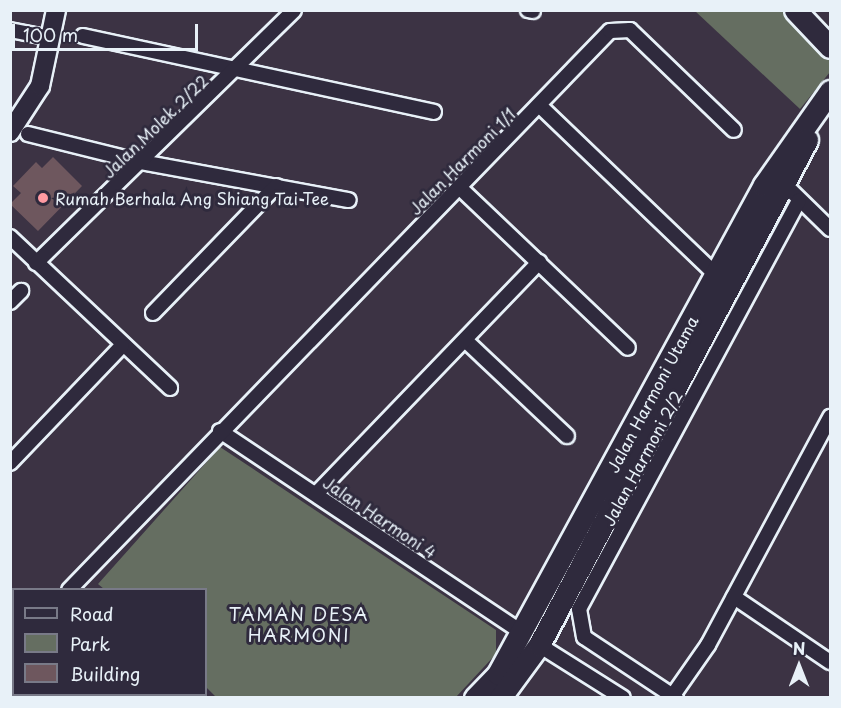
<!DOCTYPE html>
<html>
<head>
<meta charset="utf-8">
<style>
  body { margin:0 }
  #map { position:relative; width:841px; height:708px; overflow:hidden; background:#3c3344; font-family:"Playpen Sans",sans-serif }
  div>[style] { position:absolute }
  .built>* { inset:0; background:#4b3e4c }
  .green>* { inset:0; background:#656e61 }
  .building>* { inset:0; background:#6e575e }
  .roads { filter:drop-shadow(2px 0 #e8f1f8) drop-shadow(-2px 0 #e8f1f8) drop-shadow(0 2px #e8f1f8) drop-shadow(0 -2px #e8f1f8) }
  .street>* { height:14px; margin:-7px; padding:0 7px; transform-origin:7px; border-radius:7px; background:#2f2a3d }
  .secondary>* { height:18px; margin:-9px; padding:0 9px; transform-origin:9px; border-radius:9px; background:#2f2a3d }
  .primary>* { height:21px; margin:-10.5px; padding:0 10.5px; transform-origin:10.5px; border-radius:10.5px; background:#2f2a3d }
  .dots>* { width:16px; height:16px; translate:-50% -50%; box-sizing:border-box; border:3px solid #2f2a3d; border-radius:50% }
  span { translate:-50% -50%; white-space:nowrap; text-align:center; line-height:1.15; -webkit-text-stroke:6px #2f2a3d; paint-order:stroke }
  .street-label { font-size:16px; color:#e8f1f8 }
  .poi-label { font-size:16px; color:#e8f1f8 }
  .left { translate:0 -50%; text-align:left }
  .neighbourhood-label { font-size:18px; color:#e8f1f8; letter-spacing:1.5px }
  .frame { position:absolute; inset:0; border:12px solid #e8f1f8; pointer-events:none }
  .legend { position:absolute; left:12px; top:588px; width:195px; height:108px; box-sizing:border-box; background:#2f2a3d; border:2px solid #797a88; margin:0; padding:8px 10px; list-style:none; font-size:18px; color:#e8f1f8 }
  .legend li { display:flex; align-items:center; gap:12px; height:30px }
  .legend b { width:30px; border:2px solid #797a88 }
  .north { position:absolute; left:769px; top:636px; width:60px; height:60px; -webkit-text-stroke:4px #2f2a3d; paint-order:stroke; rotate:0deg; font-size:16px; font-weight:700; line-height:24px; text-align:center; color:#e8f1f8 }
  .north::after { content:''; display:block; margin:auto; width:21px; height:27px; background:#e8f1f8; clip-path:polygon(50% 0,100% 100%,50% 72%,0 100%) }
  .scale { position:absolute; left:12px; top:24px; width:186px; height:27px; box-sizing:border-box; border:3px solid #e8f1f8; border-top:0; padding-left:8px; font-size:18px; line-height:21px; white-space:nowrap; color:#e8f1f8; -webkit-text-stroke:4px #2f2a3d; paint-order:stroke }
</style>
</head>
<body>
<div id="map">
  <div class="built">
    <div style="clip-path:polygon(13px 664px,14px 694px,208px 697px,11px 697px)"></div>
  </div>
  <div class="green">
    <div style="clip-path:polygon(695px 11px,785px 11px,830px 60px,830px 72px,800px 109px)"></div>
    <div style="clip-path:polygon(220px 447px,496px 630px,496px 654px,456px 697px,216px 697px,206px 687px,206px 590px,104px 589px,98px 584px)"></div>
  </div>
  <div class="building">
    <div style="clip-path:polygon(53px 157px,82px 186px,38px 231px,10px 204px,21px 193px,13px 186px,36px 162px,42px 168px)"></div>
  </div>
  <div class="roads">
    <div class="street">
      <div style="left:528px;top:10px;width:5px;rotate:11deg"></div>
      <div style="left:10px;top:30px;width:42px;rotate:11deg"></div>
      <div style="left:83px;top:36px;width:359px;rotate:12.2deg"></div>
      <div style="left:540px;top:106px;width:244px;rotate:43.8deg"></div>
      <div style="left:28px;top:134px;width:116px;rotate:13.9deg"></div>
      <div style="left:141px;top:162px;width:211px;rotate:10.4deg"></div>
      <div style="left:778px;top:178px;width:73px;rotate:44.4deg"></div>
      <div style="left:459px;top:187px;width:233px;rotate:43.6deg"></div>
      <div style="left:10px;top:237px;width:220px;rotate:43.3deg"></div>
      <div style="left:36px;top:263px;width:361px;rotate:-44.4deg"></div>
      <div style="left:10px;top:302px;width:16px;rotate:-45deg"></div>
      <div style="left:153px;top:313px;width:177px;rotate:-45.9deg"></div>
      <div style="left:465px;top:340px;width:140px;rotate:43.3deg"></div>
      <div style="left:220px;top:431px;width:362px;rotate:33.7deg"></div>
      <div style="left:10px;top:463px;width:162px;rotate:-46.3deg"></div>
      <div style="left:316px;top:494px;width:322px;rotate:-46.1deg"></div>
      <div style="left:69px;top:590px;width:778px;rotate:-45.94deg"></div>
      <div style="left:610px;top:31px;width:20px;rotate:-3deg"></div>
      <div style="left:630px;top:30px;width:144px;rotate:43.9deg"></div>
      <div style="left:734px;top:597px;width:116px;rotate:34.1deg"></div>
      <div style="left:539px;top:645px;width:99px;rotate:32.2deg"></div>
      <div style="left:10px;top:650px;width:5px;rotate:-37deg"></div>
      <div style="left:10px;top:683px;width:5px;rotate:-37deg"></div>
      <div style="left:195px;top:694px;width:5px;rotate:53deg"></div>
      <div style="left:83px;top:698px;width:5px;rotate:-53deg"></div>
      <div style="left:671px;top:698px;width:65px;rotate:-55.1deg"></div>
      <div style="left:708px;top:645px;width:259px;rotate:-61.8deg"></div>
      <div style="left:676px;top:698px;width:110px;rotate:-146.5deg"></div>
      <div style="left:584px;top:637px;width:28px;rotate:-100deg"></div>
      <div style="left:579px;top:609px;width:464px;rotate:-61.7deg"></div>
    </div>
    <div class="secondary">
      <div style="left:10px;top:132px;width:55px;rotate:-56.9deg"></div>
      <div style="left:40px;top:86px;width:78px;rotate:-78.1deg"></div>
    </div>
    <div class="primary">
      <div style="left:795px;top:10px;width:51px;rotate:46.6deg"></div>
      <div style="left:475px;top:698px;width:33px;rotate:-46deg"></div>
      <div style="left:498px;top:674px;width:557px;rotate:-61.46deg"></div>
      <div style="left:764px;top:185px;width:115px;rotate:-54.9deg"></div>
      <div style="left:500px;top:698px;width:66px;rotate:-53.7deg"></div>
      <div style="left:539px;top:645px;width:572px;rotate:-62.05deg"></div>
    </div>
  </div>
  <div class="dots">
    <div style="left:43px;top:198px;background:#ff9aa2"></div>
  </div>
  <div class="street-label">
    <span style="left:155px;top:126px;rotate:-44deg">Jalan Molek 2/22</span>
    <span style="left:462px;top:161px;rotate:-45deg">Jalan Harmoni 1/1</span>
    <span style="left:652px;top:394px;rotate:-62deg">Jalan Harmoni Utama</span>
    <span style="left:642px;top:458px;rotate:-62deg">Jalan Harmoni 2/2</span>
    <span style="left:380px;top:517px;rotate:34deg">Jalan Harmoni 4</span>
  </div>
  <div class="poi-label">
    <span class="left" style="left:55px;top:198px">Rumah Berhala Ang Shiang Tai Tee</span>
  </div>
  <div class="neighbourhood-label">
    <span style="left:299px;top:625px">TAMAN DESA<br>HARMONI</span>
  </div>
  <div class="frame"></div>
  <ul class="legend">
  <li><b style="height:8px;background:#2f2a3d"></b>Road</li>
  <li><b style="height:16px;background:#656e61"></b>Park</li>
  <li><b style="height:16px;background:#6e575e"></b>Building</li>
  </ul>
  <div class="north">N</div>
  <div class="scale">100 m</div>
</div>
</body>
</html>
